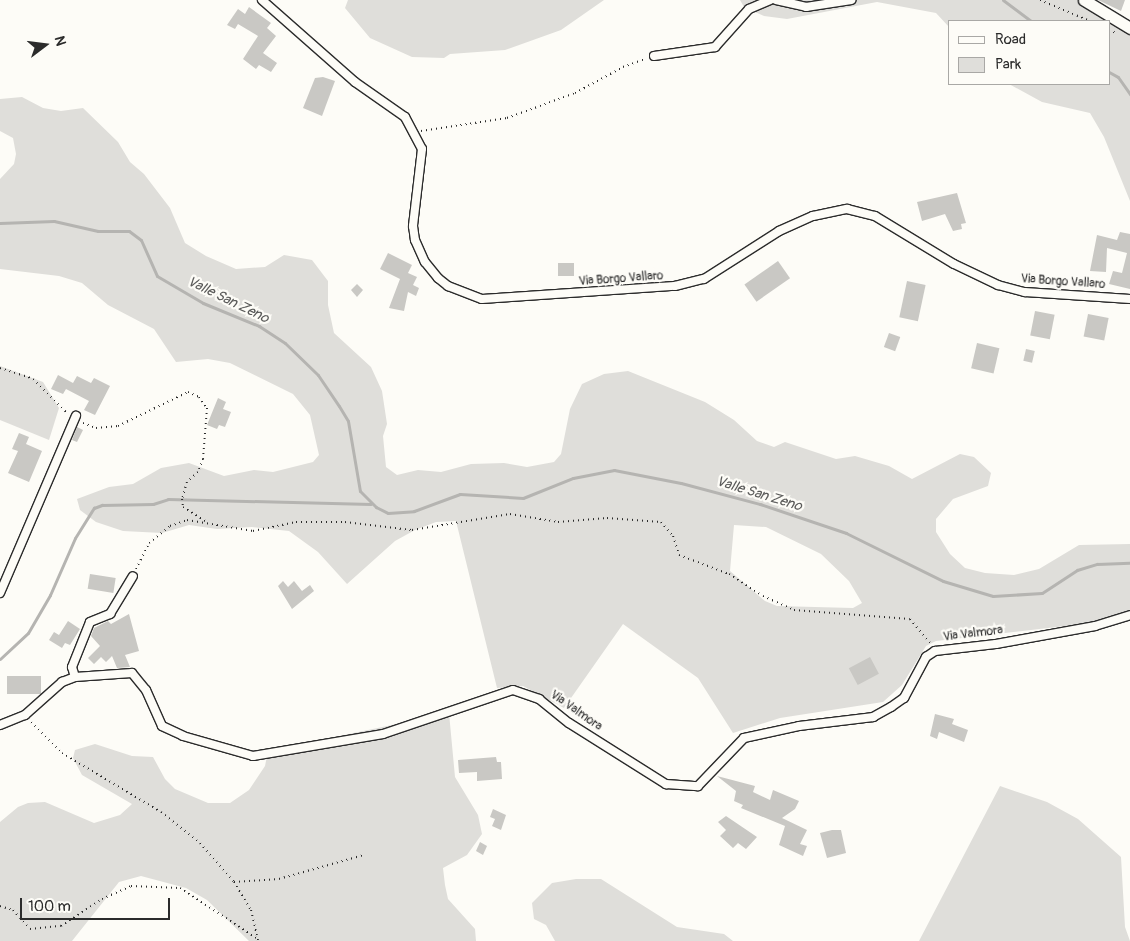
<!DOCTYPE html>
<html>
<head>
<meta charset="utf-8">
<style>
  body { margin:0 }
  #map { position:relative; width:1130px; height:941px; overflow:hidden; background:#fdfcf7; font-family:Pangolin,sans-serif }
  div>[style] { position:absolute }
  .green>* { inset:0; background:#dfdeda }
  .stream>* { height:3px; margin:-1.5px; padding:0 1.5px; transform-origin:1.5px; border-radius:1.5px; background:#b5b4b1 }
  .building>* { inset:0; background:#c9c8c4; transform-origin:0 0 }
  .path>* { height:2px; margin-top:-1px; transform-origin:0; background:repeating-linear-gradient(90deg,#2b2b2b 0 1px,transparent 0 5px) }
  .roads { filter:drop-shadow(1px 0 #2b2b2b) drop-shadow(-1px 0 #2b2b2b) drop-shadow(0 1px #2b2b2b) drop-shadow(0 -1px #2b2b2b) }
  .street>* { height:8px; margin:-4px; padding:0 4px; transform-origin:4px; border-radius:4px; background:#fdfcf7 }
  .secondary>* { height:11px; margin:-5.5px; padding:0 5.5px; transform-origin:5.5px; border-radius:5.5px; background:#fdfcf7 }
  span { translate:-50% -50%; white-space:nowrap; text-align:center; line-height:1.15; -webkit-text-stroke:4.5px #fdfcf7; paint-order:stroke }
  .street-label { font-size:12px; color:#2b2b2b }
  .water-label { font-size:14px; color:#5b5b5a; font-style:italic }
  .legend { position:absolute; left:948px; top:20px; width:162px; height:65px; box-sizing:border-box; background:#fdfcf7; border:1px solid #a9a8a5; margin:0; padding:6px 9px; list-style:none; font-size:15px; color:#2b2b2b }
  .legend li { display:flex; align-items:center; gap:10px; height:25px }
  .legend b { width:25px; border:1px solid #a9a8a5 }
  .north { position:absolute; left:20px; top:20px; width:50px; height:50px; -webkit-text-stroke:4px #fdfcf7; paint-order:stroke; rotate:75deg; font-size:14px; font-weight:700; line-height:20px; text-align:center; color:#2b2b2b }
  .north::after { content:''; display:block; margin:auto; width:18px; height:22px; background:#2b2b2b; clip-path:polygon(50% 0,100% 100%,50% 72%,0 100%) }
  .scale { position:absolute; left:20px; top:898px; width:150px; height:22px; box-sizing:border-box; border:2px solid #2b2b2b; border-top:0; padding-left:6px; font-size:15px; line-height:18px; white-space:nowrap; color:#2b2b2b; -webkit-text-stroke:4px #fdfcf7; paint-order:stroke }
</style>
</head>
<body>
<div id="map">
  <div class="green">
    <div style="clip-path:polygon(348px 0,604px 0,561px 30px,505px 50px,450px 54px,444px 58px,412px 57px,370px 38px,345px 8px)"></div>
    <div style="clip-path:polygon(740px 0,1084px 0,1130px 27px,1130px 201px,1104px 137px,1090px 113px,1042px 102px,1009px 84px,1109px 84px,1109px 21px,949px 21px,949px 27px,936px 13px,877px 2px,787px 19px,764px 16px,744px 7px)"></div>
    <div style="clip-path:polygon(evenodd,22px 97px,43px 108px,61px 111px,83px 108px,118px 142px,130px 162px,144px 174px,170px 208px,185px 243px,206px 256px,236px 269px,265px 267px,284px 255px,312px 260px,328px 281px,328px 305px,334px 333px,371px 367px,382px 391px,387px 424px,383px 436px,386px 467px,397px 475px,418px 470px,441px 472px,471px 464px,504px 463px,527px 467px,554px 462px,561px 454px,570px 409px,582px 384px,604px 374px,628px 371px,705px 402px,734px 420px,757px 441px,774px 447px,785px 442px,836px 459px,855px 456px,889px 466px,912px 479px,960px 454px,974px 457px,991px 473px,988px 486px,953px 499px,936px 519px,936px 532px,950px 554px,965px 568px,985px 573px,1014px 575px,1039px 569px,1079px 545px,1130px 544px,1130px 611px,1091px 623px,936px 641px,926px 646px,902px 685px,883px 702px,780px 718px,733px 733px,698px 678px,623px 624px,564px 708px,523px 686px,497px 688px,456px 521px,436px 522px,415px 530px,395px 541px,347px 584px,318px 552px,289px 531px,252px 527px,217px 529px,189px 525px,162px 533px,123px 531px,96px 522px,80px 510px,77px 499px,109px 487px,133px 484px,161px 468px,189px 463px,224px 476px,254px 470px,273px 472px,313px 462px,319px 455px,310px 415px,293px 394px,230px 363px,208px 359px,176px 362px,154px 329px,108px 305px,82px 283px,59px 276px,0 269px,0 179px,14px 164px,16px 154px,13px 138px,0 131px,0 99px,22px 97px,734px 525px,766px 527px,821px 554px,849px 581px,862px 603px,853px 608px,777px 606px,765px 601px,730px 571px,734px 525px)"></div>
    <div style="clip-path:polygon(0 366px,43px 382px,59px 408px,49px 440px,0 420px)"></div>
    <div style="clip-path:polygon(449px 713px,455px 777px,478px 815px,482px 834px,467px 855px,443px 868px,445px 885px,448px 899px,475px 929px,476px 941px,249px 941px,207px 900px,186px 888px,141px 876px,119px 882px,72px 941px,0 941px,0 822px,18px 807px,28px 803px,45px 802px,94px 823px,120px 815px,132px 804px,82px 775px,73px 758px,75px 750px,95px 744px,132px 756px,153px 757px,165px 779px,175px 789px,208px 803px,230px 803px,249px 790px,265px 766px,268px 751px)"></div>
    <div style="clip-path:polygon(1000px 786px,1047px 802px,1078px 819px,1121px 857px,1125px 927px,1130px 941px,919px 941px)"></div>
    <div style="clip-path:polygon(576px 879px,601px 879px,677px 927px,724px 934px,733px 941px,555px 941px,546px 925px,534px 919px,532px 903px,552px 883px)"></div>
  </div>
  <div class="stream">
    <div style="left:1003px;top:0;width:35px;rotate:37deg"></div>
    <div style="left:1109px;top:72px;width:10px;rotate:29deg"></div>
    <div style="left:1118px;top:77px;width:21px;rotate:55deg"></div>
    <div style="left:0;top:223px;width:54px;rotate:-2.1deg"></div>
    <div style="left:54px;top:221px;width:45px;rotate:12.8deg"></div>
    <div style="left:98px;top:231px;width:31px"></div>
    <div style="left:129px;top:231px;width:15px;rotate:37deg"></div>
    <div style="left:141px;top:240px;width:39px;rotate:66deg"></div>
    <div style="left:157px;top:276px;width:53px;rotate:30.4deg"></div>
    <div style="left:203px;top:303px;width:61px;rotate:22.3deg"></div>
    <div style="left:259px;top:326px;width:31px;rotate:33deg"></div>
    <div style="left:285px;top:343px;width:46px;rotate:44.1deg"></div>
    <div style="left:318px;top:375px;width:37px;rotate:56deg"></div>
    <div style="left:339px;top:406px;width:17px;rotate:59deg"></div>
    <div style="left:348px;top:421px;width:71px;rotate:80.3deg"></div>
    <div style="left:360px;top:491px;width:23px;rotate:45deg"></div>
    <div style="left:376px;top:507px;width:13px;rotate:27deg"></div>
    <div style="left:388px;top:513px;width:26px;rotate:-4deg"></div>
    <div style="left:414px;top:511px;width:49px;rotate:-20.3deg"></div>
    <div style="left:460px;top:494px;width:63px;rotate:3.6deg"></div>
    <div style="left:523px;top:498px;width:54px;rotate:-21.8deg"></div>
    <div style="left:573px;top:478px;width:42px;rotate:-11deg"></div>
    <div style="left:614px;top:470px;width:68px;rotate:11deg"></div>
    <div style="left:681px;top:483px;width:82px;rotate:14.9deg"></div>
    <div style="left:760px;top:504px;width:91px;rotate:18.6deg"></div>
    <div style="left:846px;top:533px;width:108px;rotate:26.3deg"></div>
    <div style="left:943px;top:581px;width:52px;rotate:16.7deg"></div>
    <div style="left:993px;top:596px;width:49px;rotate:-3.5deg"></div>
    <div style="left:1042px;top:593px;width:42px;rotate:-33.3deg"></div>
    <div style="left:1077px;top:570px;width:21px;rotate:-17deg"></div>
    <div style="left:1097px;top:564px;width:33px;rotate:-2deg"></div>
    <div style="left:0;top:659px;width:38px;rotate:-43deg"></div>
    <div style="left:28px;top:633px;width:44px;rotate:-59.9deg"></div>
    <div style="left:50px;top:595px;width:62px;rotate:-66.3deg"></div>
    <div style="left:75px;top:538px;width:36px;rotate:-58deg"></div>
    <div style="left:94px;top:508px;width:9px;rotate:-21deg"></div>
    <div style="left:102px;top:505px;width:51px;rotate:-1.1deg"></div>
    <div style="left:153px;top:504px;width:16px;rotate:-18deg"></div>
    <div style="left:168px;top:499px;width:203px;rotate:1.4deg"></div>
  </div>
  <div class="building">
    <div style="clip-path:polygon(1098px 0,1125px 0,1121px 11px)"></div>
    <div style="clip-path:polygon(249px 7px,271px 23px,267px 28px,276px 36px,263px 53px,277px 63px,271px 72px,259px 65px,256px 69px,243px 59px,258px 36px,238px 24px,235px 29px,227px 25px,238px 9px,245px 14px)"></div>
    <div style="clip-path:polygon(323px 77px,335px 81px,322px 116px,303px 108px,315px 78px)"></div>
    <div style="clip-path:polygon(957px 193px,966px 223px,961px 224px,962px 229px,953px 231px,945px 214px,922px 221px,917px 202px)"></div>
    <div style="clip-path:polygon(1120px 232px,1130px 234px,1130px 289px,1109px 284px,1113px 271px,1122px 273px,1127px 253px,1107px 248px,1106px 272px,1090px 271px,1097px 235px,1117px 240px)"></div>
    <div style="clip-path:polygon(388px 253px,412px 265px,408px 273px,417px 277px,413px 285px,419px 288px,416px 296px,408px 292px,404px 311px,389px 308px,400px 279px,380px 269px)"></div>
    <div style="left:778px;top:261px;width:21px;height:41px;rotate:55deg"></div>
    <div style="left:558px;top:263px;width:16px;height:13px"></div>
    <div style="left:907px;top:281px;width:19px;height:37px;rotate:12deg"></div>
    <div style="clip-path:polygon(357px 284px,363px 290px,357px 297px,351px 290px)"></div>
    <div style="left:1035px;top:311px;width:20px;height:25px;rotate:11deg"></div>
    <div style="left:1088px;top:314px;width:21px;height:23px;rotate:11deg"></div>
    <div style="left:889px;top:333px;width:12px;height:15px;rotate:20deg"></div>
    <div style="left:977px;top:343px;width:23px;height:26px;rotate:13deg"></div>
    <div style="left:1026px;top:349px;width:9px;height:12px;rotate:13deg"></div>
    <div style="clip-path:polygon(58px 375px,73px 383px,77px 376px,91px 383px,94px 378px,110px 386px,95px 415px,84px 410px,89px 401px,66px 389px,63px 394px,51px 389px)"></div>
    <div style="clip-path:polygon(218px 398px,226px 402px,223px 409px,231px 412px,225px 427px,219px 425px,217px 429px,207px 425px)"></div>
    <div style="clip-path:polygon(77px 427px,83px 430px,77px 442px,72px 440px)"></div>
    <div style="clip-path:polygon(19px 433px,29px 437px,26px 444px,42px 451px,29px 482px,8px 473px,18px 451px,12px 449px)"></div>
    <div style="left:90px;top:574px;width:26px;height:15px;rotate:9deg"></div>
    <div style="clip-path:polygon(283px 581px,288px 587px,294px 581px,302px 591px,310px 585px,314px 591px,292px 609px,278px 586px)"></div>
    <div style="clip-path:polygon(129px 614px,139px 651px,125px 655px,130px 667px,117px 668px,112px 656px,106px 662px,101px 657px,94px 664px,88px 658px,100px 646px,91px 636px,94px 628px,108px 621px,111px 624px)"></div>
    <div style="clip-path:polygon(68px 621px,80px 629px,70px 645px,65px 643px,62px 648px,49px 640px,54px 632px,59px 635px)"></div>
    <div style="left:870px;top:657px;width:19px;height:24px;rotate:62deg"></div>
    <div style="left:7px;top:676px;width:34px;height:18px"></div>
    <div style="clip-path:polygon(935px 714px,954px 719px,952px 724px,968px 730px,964px 742px,939px 732px,937px 739px,930px 736px)"></div>
    <div style="clip-path:polygon(496px 757px,497px 762px,501px 762px,502px 779px,477px 781px,477px 772px,459px 773px,458px 760px)"></div>
    <div style="clip-path:polygon(717px 776px,755px 786px,753px 792px,770px 800px,773px 790px,799px 801px,795px 809px,782px 818px,807px 830px,800px 844px,807px 846px,803px 856px,779px 845px,785px 826px,741px 808px,743px 805px,734px 801px,736px 791px)"></div>
    <div style="clip-path:polygon(493px 809px,506px 815px,501px 830px,492px 826px,495px 819px,490px 817px)"></div>
    <div style="clip-path:polygon(726px 816px,757px 837px,746px 849px,738px 843px,733px 848px,720px 836px,726px 830px,718px 822px)"></div>
    <div style="clip-path:polygon(832px 830px,841px 830px,846px 853px,827px 858px,820px 833px)"></div>
    <div style="clip-path:polygon(480px 842px,487px 846px,483px 855px,476px 851px)"></div>
  </div>
  <div class="path">
    <div style="left:1040px;top:0;width:54px;rotate:22.8deg"></div>
    <div style="left:1109px;top:30px;width:8px;rotate:23deg"></div>
    <div style="left:421px;top:131px;width:87px;rotate:-8.6deg"></div>
    <div style="left:507px;top:118px;width:72px;rotate:-20.2deg"></div>
    <div style="left:575px;top:93px;width:55px;rotate:-28.4deg"></div>
    <div style="left:623px;top:67px;width:23px;rotate:-20deg"></div>
    <div style="left:0;top:368px;width:35px;rotate:18deg"></div>
    <div style="left:33px;top:379px;width:49px;rotate:45deg"></div>
    <div style="left:83px;top:423px;width:14px;rotate:21deg"></div>
    <div style="left:96px;top:428px;width:22px;rotate:-5deg"></div>
    <div style="left:118px;top:426px;width:78px;rotate:-25.9deg"></div>
    <div style="left:188px;top:392px;width:12px;rotate:24deg"></div>
    <div style="left:199px;top:397px;width:14px;rotate:54deg"></div>
    <div style="left:207px;top:408px;width:51px;rotate:94.5deg"></div>
    <div style="left:203px;top:459px;width:14px;rotate:111deg"></div>
    <div style="left:198px;top:472px;width:15px;rotate:138deg"></div>
    <div style="left:187px;top:482px;width:18px;rotate:106deg"></div>
    <div style="left:182px;top:499px;width:8px;rotate:83deg"></div>
    <div style="left:183px;top:507px;width:28px;rotate:32deg"></div>
    <div style="left:136px;top:569px;width:29px;rotate:-63deg"></div>
    <div style="left:149px;top:543px;width:27px;rotate:-39deg"></div>
    <div style="left:170px;top:526px;width:18px;rotate:-19deg"></div>
    <div style="left:187px;top:520px;width:67px;rotate:9.5deg"></div>
    <div style="left:253px;top:531px;width:44px;rotate:-11.8deg"></div>
    <div style="left:296px;top:522px;width:49px"></div>
    <div style="left:345px;top:522px;width:67px;rotate:6.8deg"></div>
    <div style="left:412px;top:530px;width:99px;rotate:-9.3deg"></div>
    <div style="left:510px;top:514px;width:49px;rotate:9.5deg"></div>
    <div style="left:558px;top:522px;width:49px;rotate:-4.7deg"></div>
    <div style="left:607px;top:518px;width:54px;rotate:4.2deg"></div>
    <div style="left:661px;top:522px;width:18px;rotate:49deg"></div>
    <div style="left:673px;top:536px;width:20px;rotate:72deg"></div>
    <div style="left:679px;top:555px;width:53px;rotate:20.8deg"></div>
    <div style="left:729px;top:574px;width:40px;rotate:32.9deg"></div>
    <div style="left:763px;top:596px;width:34px;rotate:24deg"></div>
    <div style="left:794px;top:610px;width:116px;rotate:4.4deg"></div>
    <div style="left:910px;top:619px;width:31px;rotate:50deg"></div>
    <div style="left:31px;top:722px;width:44px;rotate:45deg"></div>
    <div style="left:62px;top:753px;width:115px;rotate:30.8deg"></div>
    <div style="left:161px;top:812px;width:50px;rotate:38.5deg"></div>
    <div style="left:200px;top:843px;width:52px;rotate:48.9deg"></div>
    <div style="left:234px;top:882px;width:33px;rotate:59deg"></div>
    <div style="left:251px;top:910px;width:32px;rotate:77deg"></div>
    <div style="left:234px;top:882px;width:45px;rotate:-3.8deg"></div>
    <div style="left:279px;top:879px;width:88px;rotate:-15.8deg"></div>
    <div style="left:0;top:906px;width:14px;rotate:17deg"></div>
    <div style="left:13px;top:910px;width:25px;rotate:48deg"></div>
    <div style="left:30px;top:929px;width:31px;rotate:-6deg"></div>
    <div style="left:61px;top:926px;width:49px;rotate:-33.4deg"></div>
    <div style="left:102px;top:899px;width:32px;rotate:-24deg"></div>
    <div style="left:131px;top:886px;width:49px;rotate:2.3deg"></div>
    <div style="left:180px;top:888px;width:93px;rotate:33.2deg"></div>
  </div>
  <div class="roads">
    <div class="street">
      <div style="left:262px;top:0;width:124px;rotate:41.4deg"></div>
      <div style="left:355px;top:82px;width:61px;rotate:35deg"></div>
      <div style="left:405px;top:117px;width:36px;rotate:62deg"></div>
      <div style="left:422px;top:149px;width:78px;rotate:96.7deg"></div>
      <div style="left:413px;top:226px;width:14px;rotate:82deg"></div>
      <div style="left:415px;top:240px;width:24px;rotate:66deg"></div>
      <div style="left:425px;top:262px;width:21px;rotate:51deg"></div>
      <div style="left:438px;top:278px;width:13px;rotate:39deg"></div>
      <div style="left:448px;top:286px;width:36px;rotate:21deg"></div>
      <div style="left:482px;top:299px;width:193px;rotate:-3.9deg"></div>
      <div style="left:675px;top:286px;width:30px;rotate:-14deg"></div>
      <div style="left:704px;top:279px;width:89px;rotate:-32.6deg"></div>
      <div style="left:779px;top:231px;width:37px;rotate:-24deg"></div>
      <div style="left:813px;top:216px;width:35px;rotate:-12deg"></div>
      <div style="left:847px;top:209px;width:29px;rotate:14deg"></div>
      <div style="left:875px;top:216px;width:92px;rotate:31.3deg"></div>
      <div style="left:954px;top:264px;width:49px;rotate:25.5deg"></div>
      <div style="left:998px;top:285px;width:28px;rotate:15deg"></div>
      <div style="left:1025px;top:292px;width:105px;rotate:3.8deg"></div>
      <div style="left:776px;top:0;width:31px;rotate:13deg"></div>
      <div style="left:806px;top:7px;width:46px;rotate:-8.8deg"></div>
      <div style="left:654px;top:56px;width:62px;rotate:-8.4deg"></div>
      <div style="left:715px;top:47px;width:51px;rotate:-48.2deg"></div>
      <div style="left:749px;top:9px;width:23px;rotate:-23deg"></div>
      <div style="left:0;top:593px;width:193px;rotate:-66.8deg"></div>
      <div style="left:75px;top:677px;width:10px;rotate:-107deg"></div>
      <div style="left:72px;top:667px;width:48px;rotate:-68.2deg"></div>
      <div style="left:90px;top:622px;width:22px;rotate:-22deg"></div>
      <div style="left:110px;top:614px;width:44px;rotate:-58.8deg"></div>
      <div style="left:0;top:725px;width:27px;rotate:-22deg"></div>
      <div style="left:25px;top:715px;width:50px;rotate:-41.7deg"></div>
      <div style="left:62px;top:682px;width:14px;rotate:-21deg"></div>
      <div style="left:75px;top:677px;width:57px;rotate:-4deg"></div>
      <div style="left:132px;top:673px;width:22px;rotate:51deg"></div>
      <div style="left:146px;top:690px;width:39px;rotate:66deg"></div>
      <div style="left:162px;top:726px;width:23px;rotate:25deg"></div>
      <div style="left:183px;top:736px;width:73px;rotate:15.9deg"></div>
      <div style="left:253px;top:756px;width:132px;rotate:-9.6deg"></div>
      <div style="left:383px;top:734px;width:137px;rotate:-18.7deg"></div>
      <div style="left:513px;top:690px;width:28px;rotate:19deg"></div>
      <div style="left:539px;top:699px;width:38px;rotate:39deg"></div>
      <div style="left:569px;top:723px;width:115px;rotate:32.2deg"></div>
      <div style="left:666px;top:784px;width:32px;rotate:4deg"></div>
      <div style="left:698px;top:786px;width:66px;rotate:-46.2deg"></div>
      <div style="left:744px;top:738px;width:56px;rotate:-12.3deg"></div>
      <div style="left:799px;top:726px;width:75px;rotate:-6.9deg"></div>
      <div style="left:873px;top:717px;width:21px;rotate:-29deg"></div>
      <div style="left:891px;top:707px;width:16px;rotate:-35deg"></div>
      <div style="left:904px;top:698px;width:47px;rotate:-61.8deg"></div>
      <div style="left:926px;top:657px;width:11px;rotate:-34deg"></div>
      <div style="left:935px;top:651px;width:61px;rotate:-6.5deg"></div>
      <div style="left:996px;top:644px;width:101px;rotate:-10.3deg"></div>
      <div style="left:1095px;top:626px;width:37px;rotate:-17deg"></div>
    </div>
    <div class="secondary">
      <div style="left:1084px;top:0;width:54px;rotate:31.3deg"></div>
    </div>
  </div>
  <div class="street-label">
    <span style="left:621px;top:279px;rotate:-4deg">Via Borgo Vallaro</span>
    <span style="left:1063px;top:282px;rotate:4deg">Via Borgo Vallaro</span>
    <span style="left:973px;top:634px;rotate:-7deg">Via Valmora</span>
    <span style="left:576px;top:711px;rotate:35deg">Via Valmora</span>
  </div>
  <div class="water-label">
    <span style="left:228px;top:300px;rotate:26deg">Valle San Zeno</span>
    <span style="left:759px;top:494px;rotate:17deg">Valle San Zeno</span>
  </div>
  <ul class="legend">
  <li><b style="height:6px;background:#fdfcf7"></b>Road</li>
  <li><b style="height:14px;background:#dfdeda"></b>Park</li>
  </ul>
  <div class="north">N</div>
  <div class="scale">100 m</div>
</div>
</body>
</html>
